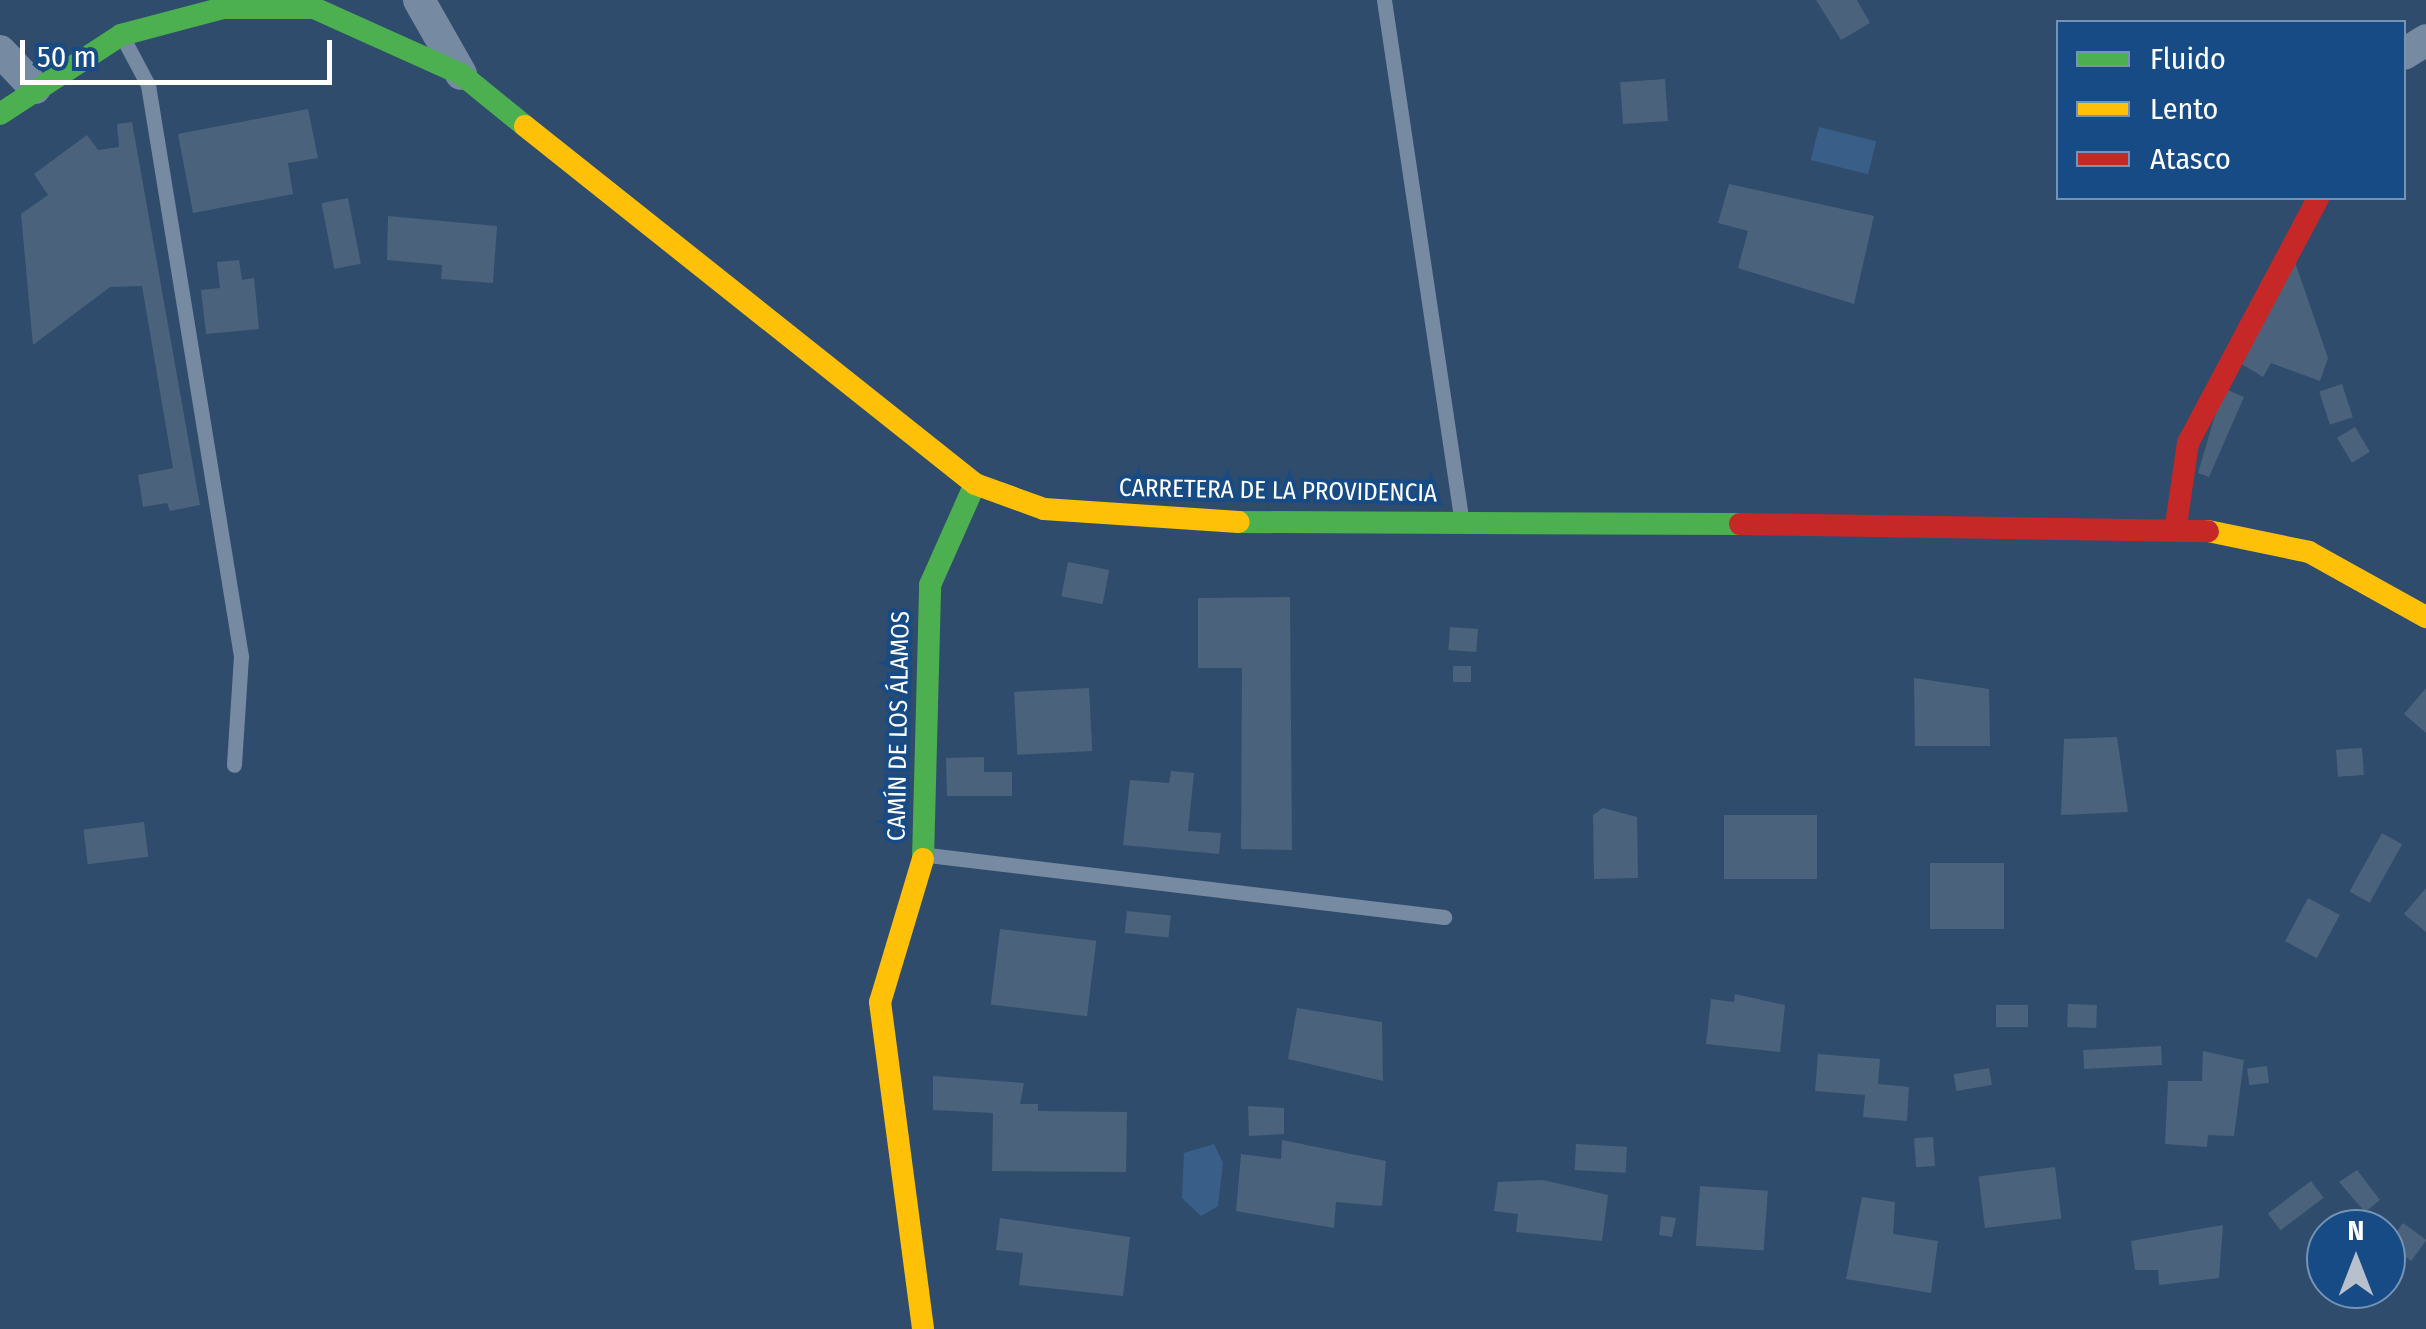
<!DOCTYPE html>
<html>
<head>
<meta charset="utf-8">
<style>
  body { margin:0 }
  #map { position:relative; width:2426px; height:1329px; overflow:hidden; background:#304c6c; font-family:"Fira Sans Condensed",sans-serif }
  div>[style] { position:absolute }
  .water>* { inset:0; background:#395f88; transform-origin:0 0 }
  .building>* { inset:0; background:#4a627b; transform-origin:0 0 }
  .lane>* { height:15px; margin:-7.5px; padding:0 7.5px; transform-origin:7.5px; border-radius:7.5px; background:#768ba2 }
  .street>* { height:32px; margin:-16px; padding:0 16px; transform-origin:16px; border-radius:16px; background:#768ba2 }
  .fast>* { height:22px; margin:-11px; padding:0 11px; transform-origin:11px; border-radius:11px; background:#4caf50 }
  .slow>* { height:22px; margin:-11px; padding:0 11px; transform-origin:11px; border-radius:11px; background:#ffc107 }
  .jam>* { height:22px; margin:-11px; padding:0 11px; transform-origin:11px; border-radius:11px; background:#c62828 }
  span { translate:-50% -50%; white-space:nowrap; text-align:center; line-height:1.15; -webkit-text-stroke:8px #174b85; paint-order:stroke }
  .street-label { font-size:25px; color:#fff }
  .legend { position:absolute; left:2056px; top:20px; width:350px; height:180px; box-sizing:border-box; background:#174b85; border:2px solid #7493b6; margin:0; padding:12px 18px; list-style:none; font-size:30px; color:#fff }
  .legend li { display:flex; align-items:center; gap:20px; height:50px }
  .legend b { width:50px; border:2px solid #7493b6 }
  .north { position:absolute; left:2306px; top:1209px; width:100px; height:100px; box-sizing:border-box; background:#174b85; border:2px solid #7493b6; border-radius:50%; rotate:0deg; font-size:28px; font-weight:700; line-height:40px; text-align:center; color:#fff }
  .north::after { content:''; display:block; margin:auto; width:35px; height:45px; background:#b7c0cc; clip-path:polygon(50% 0,100% 100%,50% 72%,0 100%) }
  .scale { position:absolute; left:20px; top:40px; width:312px; height:45px; box-sizing:border-box; border:5px solid #fff; border-top:0; padding-left:12px; font-size:30px; line-height:35px; white-space:nowrap; color:#fff; -webkit-text-stroke:8px #174b85; paint-order:stroke }
</style>
</head>
<body>
<div id="map">
  <div class="water">
    <div style="left:1819px;top:127px;width:59px;height:34px;rotate:14deg"></div>
    <div style="clip-path:polygon(1214px 1144px,1223px 1163px,1218px 1206px,1201px 1216px,1182px 1198px,1184px 1153px)"></div>
  </div>
  <div class="building">
    <div style="clip-path:polygon(1816px 0,1857px 0,1870px 23px,1841px 40px)"></div>
    <div style="left:1665px;top:79px;width:42px;height:45px;rotate:86deg"></div>
    <div style="clip-path:polygon(308px 109px,318px 158px,288px 163px,293px 194px,193px 213px,178px 134px)"></div>
    <div style="clip-path:polygon(132px 122px,200px 505px,170px 511px,167px 503px,143px 507px,138px 475px,173px 468px,142px 286px,110px 287px,33px 345px,21px 214px,48px 195px,34px 174px,87px 135px,98px 150px,119px 147px,117px 124px)"></div>
    <div style="clip-path:polygon(1729px 184px,1874px 216px,1854px 304px,1738px 268px,1748px 231px,1718px 223px)"></div>
    <div style="left:348px;top:198px;width:67px;height:27px;rotate:79deg"></div>
    <div style="clip-path:polygon(388px 216px,497px 226px,493px 283px,441px 279px,442px 265px,387px 260px)"></div>
    <div style="clip-path:polygon(239px 260px,242px 280px,254px 278px,259px 329px,206px 334px,201px 290px,220px 288px,217px 262px)"></div>
    <div style="clip-path:polygon(2295px 262px,2328px 358px,2320px 381px,2271px 363px,2263px 377px,2240px 363px)"></div>
    <div style="left:2342px;top:384px;width:35px;height:24px;rotate:72deg"></div>
    <div style="clip-path:polygon(2223px 388px,2244px 397px,2209px 477px,2198px 473px)"></div>
    <div style="left:2355px;top:427px;width:29px;height:21px;rotate:59deg"></div>
    <div style="left:1068px;top:562px;width:42px;height:35px;rotate:11deg"></div>
    <div style="clip-path:polygon(1290px 597px,1292px 850px,1241px 849px,1242px 668px,1198px 668px,1198px 598px)"></div>
    <div style="left:1450px;top:627px;width:28px;height:23px;rotate:4deg"></div>
    <div style="left:1453px;top:666px;width:18px;height:16px"></div>
    <div style="clip-path:polygon(1914px 678px,1989px 689px,1990px 746px,1915px 746px)"></div>
    <div style="left:1089px;top:688px;width:63px;height:75px;rotate:87deg"></div>
    <div style="clip-path:polygon(2426px 688px,2426px 733px,2404px 714px)"></div>
    <div style="clip-path:polygon(2117px 737px,2128px 812px,2061px 815px,2064px 739px)"></div>
    <div style="left:2362px;top:748px;width:27px;height:26px;rotate:86deg"></div>
    <div style="clip-path:polygon(984px 757px,984px 772px,1012px 772px,1012px 796px,947px 796px,946px 758px)"></div>
    <div style="clip-path:polygon(1171px 771px,1194px 773px,1188px 831px,1221px 833px,1219px 854px,1123px 845px,1130px 780px,1169px 783px)"></div>
    <div style="clip-path:polygon(1603px 808px,1637px 817px,1638px 878px,1594px 879px,1593px 815px)"></div>
    <div style="left:1817px;top:815px;width:64px;height:93px;rotate:90deg"></div>
    <div style="left:144px;top:822px;width:35px;height:61px;rotate:83deg"></div>
    <div style="left:2382px;top:833px;width:23px;height:67px;rotate:29deg"></div>
    <div style="left:1930px;top:863px;width:74px;height:66px"></div>
    <div style="clip-path:polygon(2426px 888px,2426px 932px,2404px 914px)"></div>
    <div style="left:2308px;top:898px;width:36px;height:49px;rotate:28deg"></div>
    <div style="left:1127px;top:911px;width:44px;height:22px;rotate:6deg"></div>
    <div style="left:1000px;top:929px;width:97px;height:76px;rotate:7deg"></div>
    <div style="clip-path:polygon(1735px 994px,1785px 1005px,1780px 1052px,1706px 1044px,1711px 999px,1734px 1002px)"></div>
    <div style="left:2068px;top:1004px;width:29px;height:23px;rotate:2deg"></div>
    <div style="left:2028px;top:1005px;width:22px;height:32px;rotate:90deg"></div>
    <div style="clip-path:polygon(1297px 1008px,1382px 1022px,1383px 1081px,1288px 1059px)"></div>
    <div style="left:2161px;top:1046px;width:19px;height:78px;rotate:87deg"></div>
    <div style="clip-path:polygon(2203px 1051px,2244px 1060px,2234px 1136px,2208px 1135px,2207px 1147px,2165px 1144px,2168px 1081px,2202px 1081px)"></div>
    <div style="clip-path:polygon(1818px 1054px,1880px 1059px,1878px 1084px,1909px 1087px,1907px 1121px,1863px 1117px,1865px 1095px,1815px 1091px)"></div>
    <div style="left:2267px;top:1066px;width:17px;height:20px;rotate:83deg"></div>
    <div style="left:1989px;top:1068px;width:17px;height:36px;rotate:80deg"></div>
    <div style="clip-path:polygon(933px 1076px,1024px 1083px,1020px 1104px,1038px 1104px,1038px 1111px,1127px 1112px,1126px 1172px,992px 1171px,993px 1113px,933px 1110px)"></div>
    <div style="clip-path:polygon(1248px 1106px,1284px 1108px,1284px 1134px,1249px 1136px)"></div>
    <div style="left:1933px;top:1137px;width:29px;height:19px;rotate:86deg"></div>
    <div style="clip-path:polygon(1282px 1140px,1386px 1161px,1382px 1206px,1336px 1202px,1334px 1228px,1236px 1211px,1241px 1154px,1281px 1159px)"></div>
    <div style="left:1576px;top:1144px;width:51px;height:26px;rotate:3deg"></div>
    <div style="left:2055px;top:1167px;width:52px;height:77px;rotate:83deg"></div>
    <div style="clip-path:polygon(2357px 1170px,2380px 1200px,2365px 1212px,2339px 1182px)"></div>
    <div style="clip-path:polygon(1543px 1180px,1608px 1195px,1602px 1241px,1516px 1232px,1518px 1214px,1494px 1211px,1498px 1182px)"></div>
    <div style="left:2311px;top:1181px;width:21px;height:54px;rotate:53deg"></div>
    <div style="left:1700px;top:1186px;width:68px;height:60px;rotate:4deg"></div>
    <div style="clip-path:polygon(1862px 1197px,1895px 1202px,1893px 1234px,1938px 1241px,1931px 1293px,1846px 1279px)"></div>
    <div style="clip-path:polygon(1661px 1216px,1676px 1218px,1672px 1237px,1659px 1235px)"></div>
    <div style="clip-path:polygon(1000px 1218px,1130px 1237px,1123px 1296px,1019px 1285px,1023px 1253px,996px 1250px)"></div>
    <div style="left:2403px;top:1223px;width:29px;height:26px;rotate:36deg"></div>
    <div style="clip-path:polygon(2223px 1225px,2219px 1278px,2159px 1285px,2158px 1270px,2135px 1270px,2131px 1241px)"></div>
  </div>
  <div class="lane">
    <div style="left:1384px;top:0;width:523px;rotate:81.53deg"></div>
    <div style="left:123px;top:38px;width:53px;rotate:62deg"></div>
    <div style="left:148px;top:85px;width:579px;rotate:80.75deg"></div>
    <div style="left:241px;top:656px;width:109px;rotate:93.7deg"></div>
    <div style="left:928px;top:855px;width:520px;rotate:6.85deg"></div>
  </div>
  <div class="street">
    <div style="left:419px;top:0;width:85px;rotate:60.4deg"></div>
    <div style="left:0;top:51px;width:51px;rotate:46.6deg"></div>
    <div style="left:2404px;top:54px;width:26px;rotate:-32deg"></div>
  </div>
  <div class="fast">
    <div style="left:0;top:114px;width:145px;rotate:-33.1deg"></div>
    <div style="left:121px;top:35px;width:106px;rotate:-14.8deg"></div>
    <div style="left:223px;top:8px;width:91px"></div>
    <div style="left:314px;top:8px;width:161px;rotate:24.2deg"></div>
    <div style="left:461px;top:74px;width:82px;rotate:39.1deg"></div>
    <div style="left:1239px;top:522px;width:501px;rotate:0.23deg"></div>
    <div style="left:923px;top:859px;width:274px;rotate:-88.5deg"></div>
    <div style="left:930px;top:585px;width:111px;rotate:-66deg"></div>
  </div>
  <div class="slow">
    <div style="left:525px;top:126px;width:575px;rotate:38.5deg"></div>
    <div style="left:975px;top:484px;width:73px;rotate:19.9deg"></div>
    <div style="left:1044px;top:509px;width:195px;rotate:3.8deg"></div>
    <div style="left:2208px;top:531px;width:103px;rotate:11.7deg"></div>
    <div style="left:2309px;top:552px;width:134px;rotate:29.1deg"></div>
    <div style="left:923px;top:859px;width:149px;rotate:106.7deg"></div>
    <div style="left:880px;top:1002px;width:330px;rotate:82.5deg"></div>
  </div>
  <div class="jam">
    <div style="left:1740px;top:524px;width:468px;rotate:0.9deg"></div>
    <div style="left:2176px;top:525px;width:83px;rotate:-81.7deg"></div>
    <div style="left:2188px;top:443px;width:277px;rotate:-62deg"></div>
  </div>
  <div class="street-label">
    <span style="left:1278px;top:491px;rotate:1deg">CARRETERA DE LA PROVIDENCIA</span>
    <span style="left:899px;top:726px;rotate:-89deg">CAMÍN DE LOS ÁLAMOS</span>
  </div>
  <ul class="legend">
  <li><b style="height:12px;background:#4caf50"></b>Fluido</li>
  <li><b style="height:12px;background:#ffc107"></b>Lento</li>
  <li><b style="height:12px;background:#c62828"></b>Atasco</li>
  </ul>
  <div class="north">N</div>
  <div class="scale">50 m</div>
</div>
</body>
</html>
